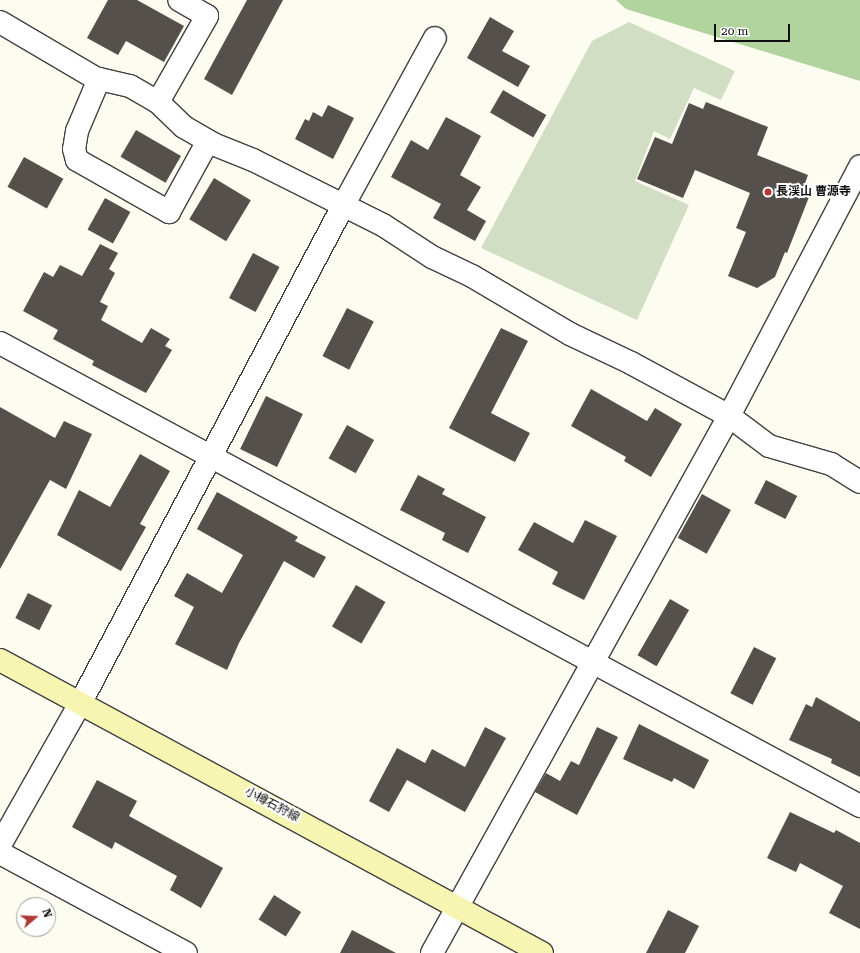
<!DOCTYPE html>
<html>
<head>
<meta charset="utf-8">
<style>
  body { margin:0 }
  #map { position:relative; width:860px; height:953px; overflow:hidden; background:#fdfcf0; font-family:"Roboto Serif","Noto Sans JP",serif }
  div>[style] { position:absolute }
  .forest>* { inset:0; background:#b1d49e }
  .cemetery>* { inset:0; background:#d2dec3 }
  .building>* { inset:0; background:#55504b; transform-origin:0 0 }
  .roads { filter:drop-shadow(1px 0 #414141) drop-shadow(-1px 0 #414141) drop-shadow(0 1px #414141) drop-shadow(0 -1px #414141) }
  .minor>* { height:22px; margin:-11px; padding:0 11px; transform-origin:11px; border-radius:11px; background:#fff }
  .secondary>* { height:22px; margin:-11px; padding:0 11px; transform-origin:11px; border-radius:11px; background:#f7f5b2 }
  .dots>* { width:11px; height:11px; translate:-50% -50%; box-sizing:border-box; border:2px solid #fff; border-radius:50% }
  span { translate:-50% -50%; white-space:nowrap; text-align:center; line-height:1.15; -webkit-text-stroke:4px #fff; paint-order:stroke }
  .poi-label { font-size:12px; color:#0e0e0e; font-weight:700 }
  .left { translate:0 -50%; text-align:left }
  .street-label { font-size:12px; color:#0e0e0e }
  .north { position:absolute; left:16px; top:897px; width:40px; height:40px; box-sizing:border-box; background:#fff; border:1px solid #9f9f9f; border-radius:50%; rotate:71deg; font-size:11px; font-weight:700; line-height:16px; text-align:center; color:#0e0e0e }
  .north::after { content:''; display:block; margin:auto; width:14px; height:18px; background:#af3934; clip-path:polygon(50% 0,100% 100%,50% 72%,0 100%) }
  .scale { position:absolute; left:714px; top:24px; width:76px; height:18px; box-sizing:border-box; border:2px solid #0e0e0e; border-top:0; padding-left:5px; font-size:12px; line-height:14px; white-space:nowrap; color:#0e0e0e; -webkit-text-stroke:3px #fff; paint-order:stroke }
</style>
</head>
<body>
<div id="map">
  <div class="forest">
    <div style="clip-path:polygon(616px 0,860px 0,860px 81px,626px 9px)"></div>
  </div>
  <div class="cemetery">
    <div style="clip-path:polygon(629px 22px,735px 71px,721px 100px,694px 88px,670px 139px,654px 131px,635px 181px,689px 205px,637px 320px,481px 248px,592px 41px)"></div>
  </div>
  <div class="building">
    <div style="clip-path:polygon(108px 0,137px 0,184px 26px,164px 62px,126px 41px,118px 55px,87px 38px)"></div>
    <div style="clip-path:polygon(247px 0,283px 0,232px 95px,204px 79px)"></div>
    <div style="clip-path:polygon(490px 17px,514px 31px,502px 51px,530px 66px,518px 87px,467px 58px)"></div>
    <div style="left:503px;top:90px;width:50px;height:26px;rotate:30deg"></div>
    <div style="clip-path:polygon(706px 102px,768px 127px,757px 155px,808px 175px,803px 189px,811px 192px,787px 253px,785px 252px,775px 277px,757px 288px,728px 276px,746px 232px,736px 228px,750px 193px,695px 170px,683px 198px,637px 179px,655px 137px,672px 144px,689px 103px,703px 109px)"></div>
    <div style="clip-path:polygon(328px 105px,354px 118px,333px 159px,295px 139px,305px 119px,309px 121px,313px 112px,322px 117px)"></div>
    <div style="clip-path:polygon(446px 117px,481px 136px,460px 175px,481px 187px,467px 210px,486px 221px,475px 241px,433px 218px,441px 204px,391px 177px,411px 140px,428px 150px)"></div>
    <div style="left:136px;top:130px;width:52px;height:31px;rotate:30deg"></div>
    <div style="left:24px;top:157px;width:45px;height:34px;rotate:29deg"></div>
    <div style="left:214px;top:178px;width:43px;height:48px;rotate:31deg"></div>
    <div style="left:105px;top:198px;width:29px;height:36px;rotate:29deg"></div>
    <div style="clip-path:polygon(100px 244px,118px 253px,109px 269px,115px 273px,100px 302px,108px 306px,101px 320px,142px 343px,151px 328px,170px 339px,165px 346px,172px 350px,146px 393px,92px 365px,94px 361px,53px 339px,58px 330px,23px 311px,44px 272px,53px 277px,60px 265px,82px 276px)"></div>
    <div style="left:253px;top:253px;width:30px;height:51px;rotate:28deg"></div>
    <div style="left:347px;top:308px;width:30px;height:54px;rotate:27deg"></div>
    <div style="clip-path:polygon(501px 328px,528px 341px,491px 413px,530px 433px,515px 462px,449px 428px)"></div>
    <div style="clip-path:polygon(591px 389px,647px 421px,655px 408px,682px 424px,651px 477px,624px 461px,626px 457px,571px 426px)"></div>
    <div style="left:266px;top:396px;width:41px;height:59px;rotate:26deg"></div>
    <div style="clip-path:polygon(0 407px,55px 438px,64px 421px,92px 434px,66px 489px,50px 480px,0 569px)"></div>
    <div style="left:347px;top:425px;width:31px;height:38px;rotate:29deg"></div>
    <div style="clip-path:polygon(140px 454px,170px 471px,140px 524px,146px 527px,121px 571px,57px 535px,79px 490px,110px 507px)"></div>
    <div style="clip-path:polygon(418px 475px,445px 489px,442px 494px,486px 517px,468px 553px,442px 540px,445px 533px,400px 510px)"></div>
    <div style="left:766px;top:480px;width:35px;height:26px;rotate:27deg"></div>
    <div style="clip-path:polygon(217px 492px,298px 537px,295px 541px,326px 557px,314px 578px,284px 561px,239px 643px,227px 670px,175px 644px,194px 607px,174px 596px,187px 573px,222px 593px,243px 555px,197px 529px)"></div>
    <div style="left:702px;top:494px;width:33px;height:50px;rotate:29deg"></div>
    <div style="clip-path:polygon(585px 520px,617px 536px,584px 600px,552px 584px,558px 572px,518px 550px,534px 522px,573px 543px)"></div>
    <div style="left:356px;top:585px;width:34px;height:48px;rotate:30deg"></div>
    <div style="left:28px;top:593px;width:27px;height:28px;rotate:27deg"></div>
    <div style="left:670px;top:599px;width:22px;height:65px;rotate:30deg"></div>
    <div style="left:754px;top:647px;width:25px;height:52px;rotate:27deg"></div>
    <div style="clip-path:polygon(816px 697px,860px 722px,860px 777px,831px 763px,832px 759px,789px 740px,806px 704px,812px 707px)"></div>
    <div style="clip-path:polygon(639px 724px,709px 760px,694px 789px,674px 778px,672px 782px,623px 759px)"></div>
    <div style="clip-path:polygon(485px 727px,506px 738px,465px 812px,407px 780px,389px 812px,369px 801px,397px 748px,425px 763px,432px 749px,465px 767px)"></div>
    <div style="clip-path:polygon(597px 727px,618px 737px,577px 815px,535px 792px,546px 773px,560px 781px,571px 761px,579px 765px)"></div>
    <div style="clip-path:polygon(97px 780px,137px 801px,129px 816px,223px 868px,201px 908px,170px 890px,177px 876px,115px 842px,112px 849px,72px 827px)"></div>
    <div style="clip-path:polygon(790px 812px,834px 833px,836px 830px,860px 843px,860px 929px,829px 913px,843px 886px,800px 863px,796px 872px,767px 858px)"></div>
    <div style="left:274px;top:895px;width:32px;height:29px;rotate:32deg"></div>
    <div style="clip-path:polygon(668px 910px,699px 926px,685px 953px,646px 953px)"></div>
    <div style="clip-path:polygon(352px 930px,396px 953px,340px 953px)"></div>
  </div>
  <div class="roads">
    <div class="minor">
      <div style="left:0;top:22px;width:110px;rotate:30.5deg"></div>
      <div style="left:95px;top:78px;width:36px;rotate:13deg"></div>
      <div style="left:130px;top:86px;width:32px;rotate:30deg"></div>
      <div style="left:158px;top:102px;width:36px;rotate:44deg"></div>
      <div style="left:184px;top:127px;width:34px;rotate:30deg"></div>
      <div style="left:213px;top:144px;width:43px;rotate:21.8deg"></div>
      <div style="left:253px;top:160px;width:145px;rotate:26.6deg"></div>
      <div style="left:383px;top:225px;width:59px;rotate:33.1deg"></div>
      <div style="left:432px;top:257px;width:44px;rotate:25.4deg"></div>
      <div style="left:472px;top:276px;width:114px;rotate:30.6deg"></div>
      <div style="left:570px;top:334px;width:68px;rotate:25.4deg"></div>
      <div style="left:631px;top:363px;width:111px;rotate:28.4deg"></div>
      <div style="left:729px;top:416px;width:50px;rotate:36.9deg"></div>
      <div style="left:769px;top:446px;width:65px;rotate:16.2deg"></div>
      <div style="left:831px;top:464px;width:34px;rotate:32deg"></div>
      <div style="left:99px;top:79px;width:56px;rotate:112.9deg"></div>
      <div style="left:77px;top:131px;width:18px;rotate:99deg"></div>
      <div style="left:74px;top:149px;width:11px;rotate:75deg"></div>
      <div style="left:77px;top:160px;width:106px;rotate:29.5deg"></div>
      <div style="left:169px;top:212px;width:81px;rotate:-61.2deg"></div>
      <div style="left:158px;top:102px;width:99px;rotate:-60.3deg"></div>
      <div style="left:207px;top:16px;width:32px;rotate:-150deg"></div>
      <div style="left:0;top:343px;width:977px;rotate:28.3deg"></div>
      <div style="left:0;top:845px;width:164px;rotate:-60.5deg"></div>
      <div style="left:81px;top:702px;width:563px;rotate:-62.16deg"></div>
      <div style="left:344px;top:204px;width:189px;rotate:-61.3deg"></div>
      <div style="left:0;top:853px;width:211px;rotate:28.3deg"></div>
      <div style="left:432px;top:953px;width:614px;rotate:-61.05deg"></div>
      <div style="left:729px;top:416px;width:282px;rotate:-62.3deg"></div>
    </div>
    <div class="secondary">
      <div style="left:0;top:660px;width:616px;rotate:28.4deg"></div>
    </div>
  </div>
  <div class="dots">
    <div style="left:768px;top:192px;background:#af3934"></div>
  </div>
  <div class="poi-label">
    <span class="left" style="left:776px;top:192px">長渓山 曹源寺</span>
  </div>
  <div class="street-label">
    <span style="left:272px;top:805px;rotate:28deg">小樽石狩線</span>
  </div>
  <div class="north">N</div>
  <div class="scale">20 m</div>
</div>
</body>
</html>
